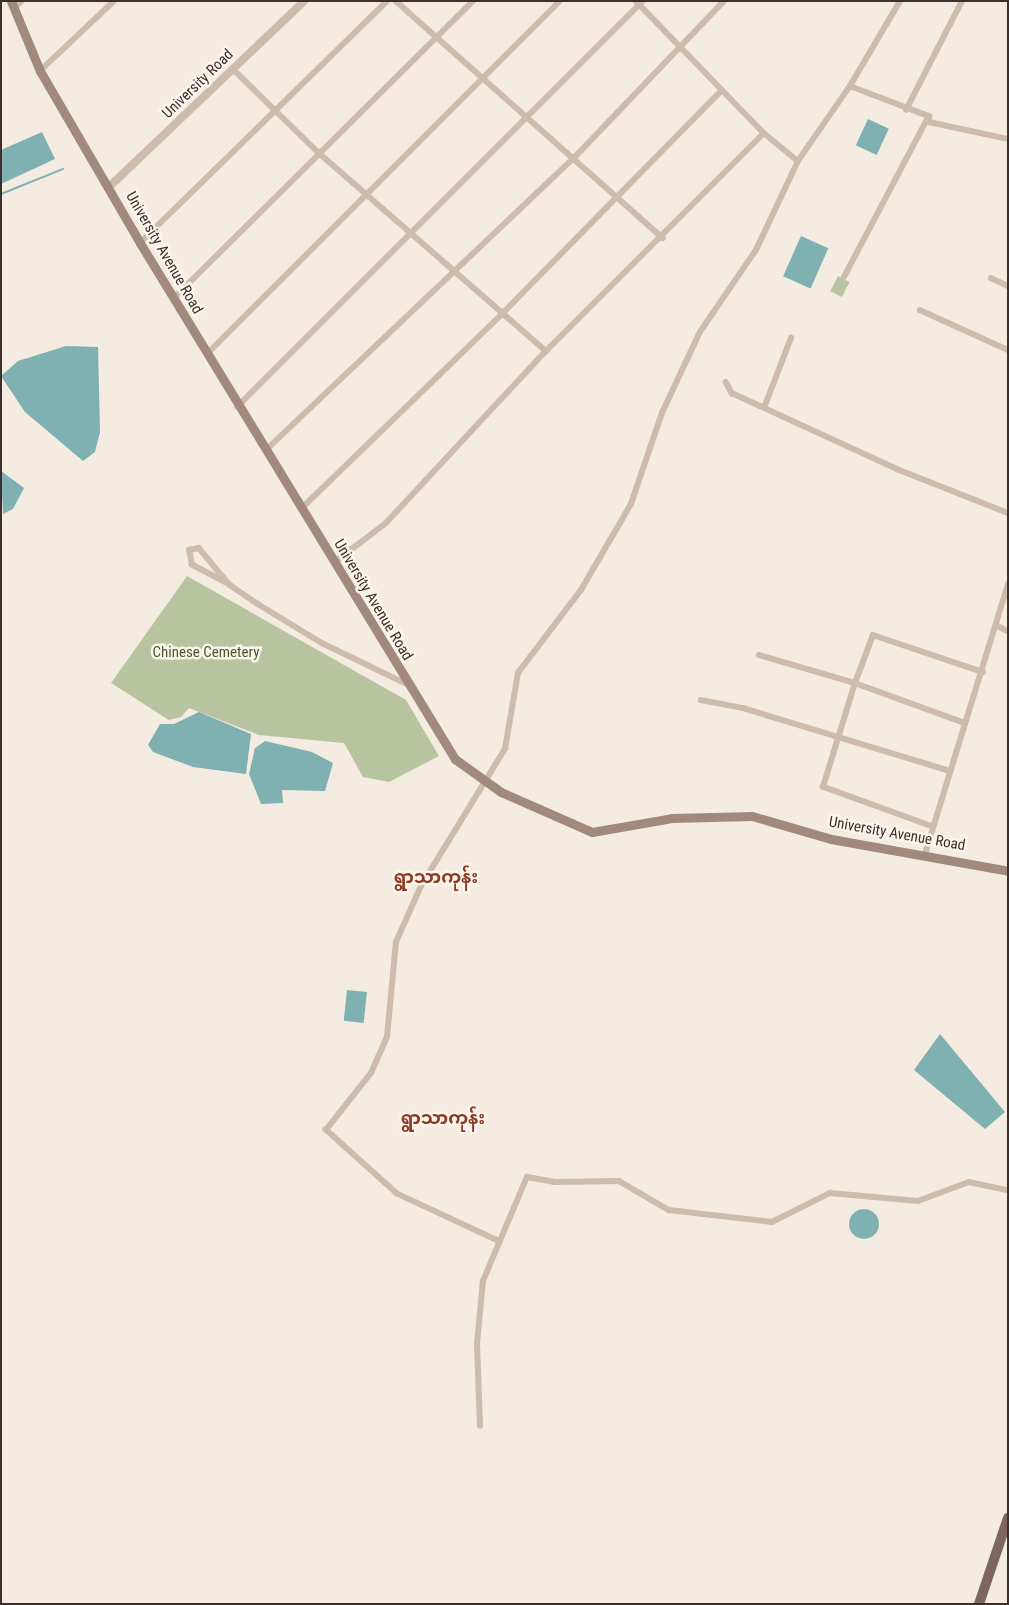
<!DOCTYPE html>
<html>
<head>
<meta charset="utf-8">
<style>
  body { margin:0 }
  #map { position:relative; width:1009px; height:1605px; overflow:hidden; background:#f4ebe1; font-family:"Roboto Condensed","Noto Sans Myanmar",sans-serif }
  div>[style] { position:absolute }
  .green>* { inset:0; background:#b8c4a0; transform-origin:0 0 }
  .water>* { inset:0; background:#7fb0b2; transform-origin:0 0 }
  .round { border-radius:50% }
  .stream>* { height:2px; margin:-1px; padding:0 1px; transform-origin:1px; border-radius:1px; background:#7fb0b2 }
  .minor>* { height:5.5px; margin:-2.75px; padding:0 2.75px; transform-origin:2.75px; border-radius:2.75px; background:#cdbbac }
  .tertiary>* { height:8px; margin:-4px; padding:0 4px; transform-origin:4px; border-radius:4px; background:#cdbbac }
  .secondary>* { height:9px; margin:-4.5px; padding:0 4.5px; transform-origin:4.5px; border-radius:4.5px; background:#a18a7d }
  .primary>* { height:10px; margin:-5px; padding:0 5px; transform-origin:5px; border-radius:5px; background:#7d675c }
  span { translate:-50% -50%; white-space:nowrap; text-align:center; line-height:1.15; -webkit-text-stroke:5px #fbf5ee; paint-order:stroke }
  .street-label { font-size:15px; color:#3b302b }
  .park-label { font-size:15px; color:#4a5a2e }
  .quarter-label { font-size:18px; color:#8c3b22; font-weight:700 }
  .frame { position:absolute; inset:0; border:2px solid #3b302b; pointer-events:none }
</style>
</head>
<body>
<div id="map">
  <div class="green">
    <div style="left:838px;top:276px;width:13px;height:17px;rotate:27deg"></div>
    <div style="clip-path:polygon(187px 576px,406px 700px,439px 756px,389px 782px,363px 777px,344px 743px,259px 735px,189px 708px,181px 717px,169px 720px,111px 683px)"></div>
  </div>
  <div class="water">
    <div style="left:868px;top:119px;width:23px;height:29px;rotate:25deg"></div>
    <div style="clip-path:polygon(42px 132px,55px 159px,1px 184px,1px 150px)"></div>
    <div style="left:801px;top:236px;width:30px;height:44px;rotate:24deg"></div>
    <div style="clip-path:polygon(66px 346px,98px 347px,100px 432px,95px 452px,83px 461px,25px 412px,1px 376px,18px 361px)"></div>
    <div style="clip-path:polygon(1px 471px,24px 488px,13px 509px,3px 514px)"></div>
    <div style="clip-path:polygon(199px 712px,251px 734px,246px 774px,193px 767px,153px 752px,148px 745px,160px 724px,174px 724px)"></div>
    <div style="clip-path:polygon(265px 741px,312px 752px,333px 763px,325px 791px,282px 790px,283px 803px,261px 804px,249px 774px,255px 748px)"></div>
    <div style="left:347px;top:990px;width:20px;height:31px;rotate:6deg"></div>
    <div style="clip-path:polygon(940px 1034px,1005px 1112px,985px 1129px,914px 1070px)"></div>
    <div class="round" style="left:849px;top:1209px;width:30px;height:30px"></div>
  </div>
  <div class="stream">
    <div style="left:1px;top:194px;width:67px;rotate:-22deg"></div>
  </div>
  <div class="minor">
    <div style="left:396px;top:1px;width:357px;rotate:41.6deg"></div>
    <div style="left:636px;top:1px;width:184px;rotate:45.9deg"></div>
    <div style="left:764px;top:133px;width:44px;rotate:39.5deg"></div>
    <div style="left:13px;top:9px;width:12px;rotate:-42deg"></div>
    <div style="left:233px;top:69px;width:119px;rotate:44.3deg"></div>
    <div style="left:318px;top:152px;width:303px;rotate:41.1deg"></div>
    <div style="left:40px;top:71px;width:102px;rotate:-43.4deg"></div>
    <div style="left:850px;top:86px;width:85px;rotate:20.8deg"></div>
    <div style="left:929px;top:116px;width:6px;rotate:90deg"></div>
    <div style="left:929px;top:122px;width:81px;rotate:12.1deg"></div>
    <div style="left:906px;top:110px;width:123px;rotate:-62.8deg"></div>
    <div style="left:140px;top:243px;width:346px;rotate:-44.4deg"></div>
    <div style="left:844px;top:277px;width:182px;rotate:-62.2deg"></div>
    <div style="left:991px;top:278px;width:19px;rotate:25deg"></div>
    <div style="left:174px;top:298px;width:421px;rotate:-44.8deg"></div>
    <div style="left:920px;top:310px;width:97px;rotate:24.4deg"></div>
    <div style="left:207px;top:354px;width:499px;rotate:-45deg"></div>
    <div style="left:726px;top:382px;width:13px;rotate:61deg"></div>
    <div style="left:732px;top:393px;width:182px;rotate:24.7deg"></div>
    <div style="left:897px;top:469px;width:119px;rotate:21.6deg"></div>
    <div style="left:237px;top:407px;width:574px;rotate:-45deg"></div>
    <div style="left:764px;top:408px;width:75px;rotate:-68.9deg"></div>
    <div style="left:265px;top:451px;width:427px;rotate:-43.5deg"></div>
    <div style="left:575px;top:157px;width:216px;rotate:-46.3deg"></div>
    <div style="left:301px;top:509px;width:279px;rotate:-44.1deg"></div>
    <div style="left:501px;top:315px;width:315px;rotate:-45.5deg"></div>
    <div style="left:335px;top:562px;width:64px;rotate:-37.4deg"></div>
    <div style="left:386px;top:523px;width:235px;rotate:-47.1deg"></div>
    <div style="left:546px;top:351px;width:308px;rotate:-45deg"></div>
    <div style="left:230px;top:585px;width:43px;rotate:-152.2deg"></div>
    <div style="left:192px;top:565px;width:15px;rotate:-101deg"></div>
    <div style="left:189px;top:550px;width:10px;rotate:-11deg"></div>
    <div style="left:199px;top:548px;width:48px;rotate:50deg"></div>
    <div style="left:230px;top:585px;width:34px;rotate:34deg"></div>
    <div style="left:258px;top:604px;width:75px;rotate:31.4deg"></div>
    <div style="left:322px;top:643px;width:97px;rotate:25.8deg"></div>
    <div style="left:996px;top:625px;width:13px;rotate:27deg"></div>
    <div style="left:759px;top:655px;width:100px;rotate:16.3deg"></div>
    <div style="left:855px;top:683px;width:117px;rotate:20deg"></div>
    <div style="left:701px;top:700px;width:43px;rotate:10.8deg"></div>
    <div style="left:743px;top:708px;width:213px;rotate:16.9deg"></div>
    <div style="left:930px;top:826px;width:114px;rotate:-160deg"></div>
    <div style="left:823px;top:787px;width:109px;rotate:-72.9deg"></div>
    <div style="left:855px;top:683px;width:51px;rotate:-69.4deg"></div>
    <div style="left:873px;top:635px;width:116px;rotate:18.6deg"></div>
    <div style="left:925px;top:854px;width:282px;rotate:-72.9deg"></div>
    <div style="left:500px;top:1242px;width:114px;rotate:-155deg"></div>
    <div style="left:397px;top:1194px;width:96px;rotate:-138deg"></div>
    <div style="left:326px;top:1130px;width:73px;rotate:-51.7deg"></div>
    <div style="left:371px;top:1073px;width:39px;rotate:-66deg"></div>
    <div style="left:387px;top:1037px;width:95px;rotate:-84.6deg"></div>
    <div style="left:396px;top:942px;width:61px;rotate:-65.9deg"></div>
    <div style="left:421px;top:886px;width:161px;rotate:-58.5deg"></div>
    <div style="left:505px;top:749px;width:77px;rotate:-80.3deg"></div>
    <div style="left:518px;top:673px;width:104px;rotate:-52.8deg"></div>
    <div style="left:581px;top:590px;width:99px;rotate:-59.8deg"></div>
    <div style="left:631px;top:504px;width:96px;rotate:-71.2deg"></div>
    <div style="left:662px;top:413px;width:89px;rotate:-64.9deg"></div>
    <div style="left:700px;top:332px;width:99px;rotate:-55.7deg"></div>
    <div style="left:756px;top:250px;width:98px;rotate:-64.7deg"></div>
    <div style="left:798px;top:161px;width:91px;rotate:-55.3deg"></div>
    <div style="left:850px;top:86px;width:99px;rotate:-59.5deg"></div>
    <div style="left:480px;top:1426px;width:82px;rotate:-92.1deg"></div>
    <div style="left:477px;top:1344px;width:63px;rotate:-84.6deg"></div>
    <div style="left:483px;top:1281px;width:113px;rotate:-67.1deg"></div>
    <div style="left:527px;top:1177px;width:27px;rotate:10deg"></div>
    <div style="left:554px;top:1182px;width:65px;rotate:-0.9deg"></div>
    <div style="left:619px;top:1181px;width:58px;rotate:30.1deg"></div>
    <div style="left:669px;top:1210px;width:104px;rotate:6.6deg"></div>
    <div style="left:772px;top:1222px;width:65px;rotate:-26.6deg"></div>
    <div style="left:830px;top:1193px;width:88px;rotate:5.2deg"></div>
    <div style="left:918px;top:1201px;width:54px;rotate:-20.4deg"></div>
    <div style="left:969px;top:1182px;width:40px;rotate:12deg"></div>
  </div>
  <div class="tertiary">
    <div style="left:110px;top:186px;width:268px;rotate:-43.6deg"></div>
  </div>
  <div class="secondary">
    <div style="left:11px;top:1px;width:76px;rotate:67.5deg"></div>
    <div style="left:40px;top:71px;width:199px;rotate:59.8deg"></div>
    <div style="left:140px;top:243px;width:605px;rotate:58.6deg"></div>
    <div style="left:455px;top:759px;width:57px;rotate:35.7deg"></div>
    <div style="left:501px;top:792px;width:99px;rotate:23.7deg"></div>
    <div style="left:592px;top:832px;width:81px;rotate:-9.9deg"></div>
    <div style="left:672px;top:818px;width:80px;rotate:-1.4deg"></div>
    <div style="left:752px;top:816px;width:82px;rotate:16.2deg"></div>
    <div style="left:831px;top:839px;width:180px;rotate:10.2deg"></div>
  </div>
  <div class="primary">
    <div style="left:979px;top:1604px;width:91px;rotate:-71.4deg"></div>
  </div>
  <div class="street-label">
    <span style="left:198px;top:84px;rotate:-44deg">University Road</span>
    <span style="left:164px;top:253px;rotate:60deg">University Avenue Road</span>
    <span style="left:373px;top:600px;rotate:59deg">University Avenue Road</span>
    <span style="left:897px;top:834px;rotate:10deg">University Avenue Road</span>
  </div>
  <div class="park-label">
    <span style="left:206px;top:653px">Chinese Cemetery</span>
  </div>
  <div class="quarter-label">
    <span style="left:436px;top:877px">ရွာသာကုန်း</span>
    <span style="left:443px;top:1118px">ရွာသာကုန်း</span>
  </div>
  <div class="frame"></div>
</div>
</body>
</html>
